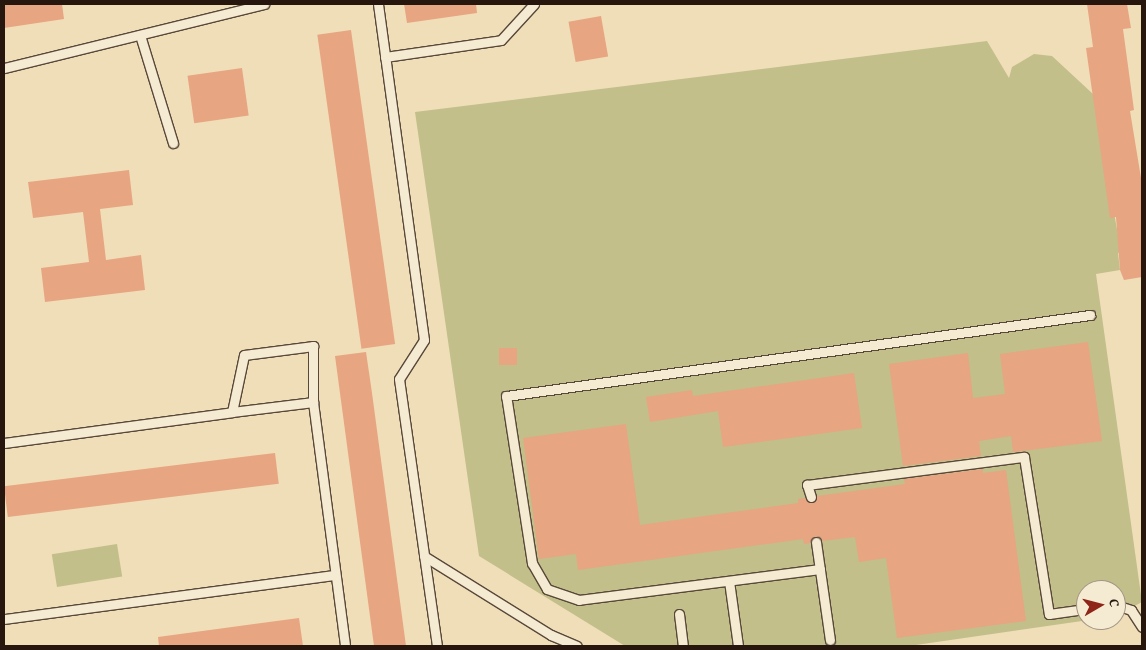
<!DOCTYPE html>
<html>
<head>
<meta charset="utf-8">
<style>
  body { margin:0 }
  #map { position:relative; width:1146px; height:650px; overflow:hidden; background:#f0deb9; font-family:"Gentium Book Plus",serif }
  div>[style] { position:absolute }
  .green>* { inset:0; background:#c2bf8a; transform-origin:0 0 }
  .building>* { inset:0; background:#e7a582; transform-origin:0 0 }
  .roads { filter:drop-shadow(1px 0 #584839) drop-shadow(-1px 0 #584839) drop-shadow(0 1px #584839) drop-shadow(0 -1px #584839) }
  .service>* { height:9px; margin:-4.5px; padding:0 4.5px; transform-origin:4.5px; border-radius:4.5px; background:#f5ead2 }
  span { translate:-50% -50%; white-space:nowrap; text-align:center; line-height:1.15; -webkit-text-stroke:5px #f5ead2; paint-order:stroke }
  .frame { position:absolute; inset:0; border:5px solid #26160e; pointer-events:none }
  .north { position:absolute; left:1076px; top:580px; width:50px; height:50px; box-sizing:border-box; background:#f5ead2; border:1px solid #a29584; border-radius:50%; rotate:82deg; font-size:14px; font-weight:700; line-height:20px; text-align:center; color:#26160e }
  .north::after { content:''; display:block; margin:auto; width:18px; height:22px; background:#8f2418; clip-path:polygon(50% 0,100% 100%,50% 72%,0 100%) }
</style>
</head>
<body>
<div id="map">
  <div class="green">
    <div style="clip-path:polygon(987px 41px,1009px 78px,1012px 67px,1034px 54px,1052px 56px,1093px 94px,1121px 252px,1118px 253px,1120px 270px,1096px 274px,1142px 602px,1116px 616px,1116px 590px,1086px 590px,1086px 620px,1089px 620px,909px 646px,625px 646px,479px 556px,415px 112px)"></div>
    <div style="left:117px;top:544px;width:33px;height:66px;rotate:81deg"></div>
  </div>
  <div class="building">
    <div style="clip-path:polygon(4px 4px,62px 4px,64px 19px,4px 28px)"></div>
    <div style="clip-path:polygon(404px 4px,476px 4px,477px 13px,407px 23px)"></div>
    <div style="clip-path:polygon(1087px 4px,1127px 4px,1131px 28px,1123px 29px,1134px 110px,1130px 111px,1142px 184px,1142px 277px,1124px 280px,1120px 270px,1116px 217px,1110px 218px,1086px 48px,1093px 47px)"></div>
    <div style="left:601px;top:16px;width:41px;height:33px;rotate:80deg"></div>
    <div style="left:351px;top:30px;width:317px;height:34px;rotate:82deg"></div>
    <div style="left:242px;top:68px;width:48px;height:55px;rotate:82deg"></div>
    <div style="clip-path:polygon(129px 170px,133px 205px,100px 209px,106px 260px,141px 255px,145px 290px,45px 302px,41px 268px,89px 262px,83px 212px,33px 218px,28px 182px)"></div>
    <div style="clip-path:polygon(1088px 342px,1102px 441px,1013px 452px,1011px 436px,979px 441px,981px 456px,903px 466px,889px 364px,968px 353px,973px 398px,1005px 394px,1000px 354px)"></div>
    <div style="left:517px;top:348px;width:17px;height:18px;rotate:90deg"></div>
    <div style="clip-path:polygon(366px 352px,372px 393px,406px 646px,374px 646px,335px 356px)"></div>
    <div style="clip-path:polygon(854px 373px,862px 428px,723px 447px,718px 411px,650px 422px,646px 397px,692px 390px,693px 396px)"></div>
    <div style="clip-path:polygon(626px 424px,640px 525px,798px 503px,798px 499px,805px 498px,812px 503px,817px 496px,905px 484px,904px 479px,983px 469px,983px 473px,1006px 470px,1026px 621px,897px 638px,886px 558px,859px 562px,855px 537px,822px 541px,816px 536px,810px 543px,804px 544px,803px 539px,578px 570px,576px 554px,539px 559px,523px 438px)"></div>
    <div style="left:275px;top:453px;width:31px;height:273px;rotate:83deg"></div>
    <div style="clip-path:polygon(299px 618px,303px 646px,159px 646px,158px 637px)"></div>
  </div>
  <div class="roads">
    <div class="service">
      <div style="left:378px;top:4px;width:339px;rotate:82.2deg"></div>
      <div style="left:424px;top:340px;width:46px;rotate:122.7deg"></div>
      <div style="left:399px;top:379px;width:270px;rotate:81.9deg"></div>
      <div style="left:140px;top:35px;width:113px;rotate:73deg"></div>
      <div style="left:385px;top:57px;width:117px;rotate:-8.3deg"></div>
      <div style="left:501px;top:40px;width:49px;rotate:-47.5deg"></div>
      <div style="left:4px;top:68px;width:268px;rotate:-13.8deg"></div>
      <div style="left:232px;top:412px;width:82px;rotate:-7deg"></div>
      <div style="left:4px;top:443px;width:230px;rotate:-7.7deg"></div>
      <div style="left:232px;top:412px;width:58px;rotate:-78.1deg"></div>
      <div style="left:244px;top:355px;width:70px;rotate:-7.4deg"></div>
      <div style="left:313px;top:346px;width:56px;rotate:90deg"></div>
      <div style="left:313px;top:402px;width:246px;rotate:82.5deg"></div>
      <div style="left:811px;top:497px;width:13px;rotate:-108deg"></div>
      <div style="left:807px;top:485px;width:219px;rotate:-7.4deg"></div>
      <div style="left:1024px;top:457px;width:159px;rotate:81deg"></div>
      <div style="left:1049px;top:614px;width:37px;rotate:-8deg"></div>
      <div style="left:816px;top:542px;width:99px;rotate:81.9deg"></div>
      <div style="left:424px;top:556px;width:150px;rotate:31.9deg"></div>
      <div style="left:551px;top:635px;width:28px;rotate:23deg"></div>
      <div style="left:820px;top:569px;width:243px;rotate:172.7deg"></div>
      <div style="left:579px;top:600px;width:34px;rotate:-161deg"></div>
      <div style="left:547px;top:589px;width:30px;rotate:-120deg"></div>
      <div style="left:532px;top:563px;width:169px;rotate:-98.8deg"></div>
      <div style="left:506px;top:396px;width:590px;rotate:-7.9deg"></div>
      <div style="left:729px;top:581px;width:66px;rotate:82.1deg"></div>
      <div style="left:1116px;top:605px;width:16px;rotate:18deg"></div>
      <div style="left:1131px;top:610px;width:20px;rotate:57deg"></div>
      <div style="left:679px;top:614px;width:32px;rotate:83deg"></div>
      <div style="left:4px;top:619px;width:334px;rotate:-7.6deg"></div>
    </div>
  </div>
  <div class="frame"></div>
  <div class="north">С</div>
</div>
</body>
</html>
